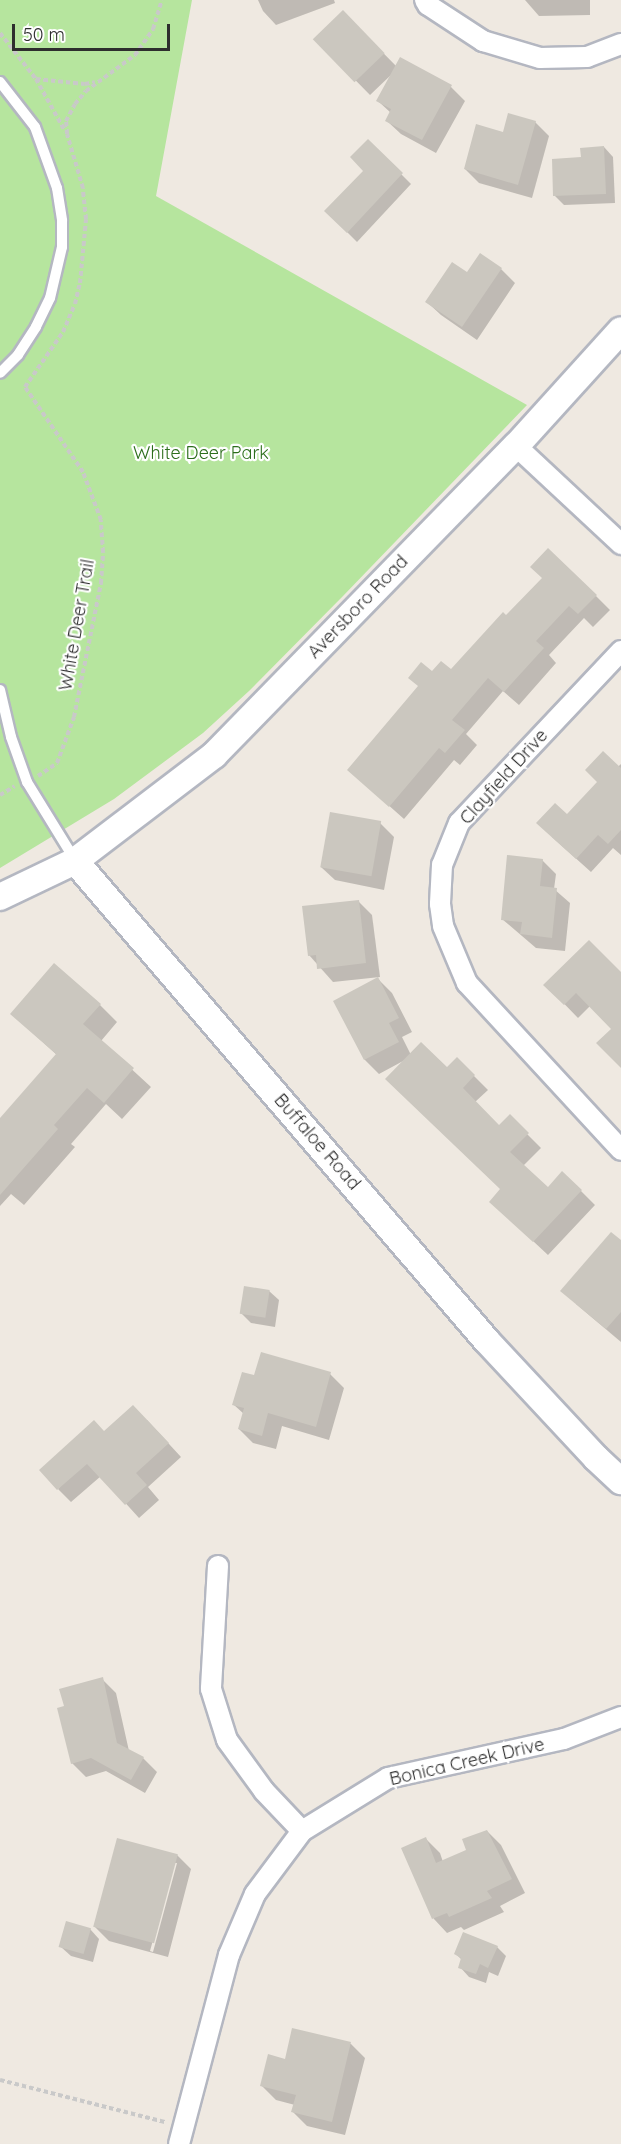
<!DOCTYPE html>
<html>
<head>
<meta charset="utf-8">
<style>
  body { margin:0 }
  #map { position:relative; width:621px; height:2144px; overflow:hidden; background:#efe9e1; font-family:Quicksand,sans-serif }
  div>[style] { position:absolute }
  .green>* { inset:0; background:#b6e59e }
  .shadow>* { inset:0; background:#0003 }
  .building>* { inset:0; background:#cbc7bf; transform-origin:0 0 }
  .path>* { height:4px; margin-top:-2px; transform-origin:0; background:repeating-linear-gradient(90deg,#c9c9c9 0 4.5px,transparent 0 7.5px) }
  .roads { filter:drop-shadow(2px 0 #b4b7c1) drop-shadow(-2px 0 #b4b7c1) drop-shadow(0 2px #b4b7c1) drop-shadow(0 -2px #b4b7c1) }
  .service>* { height:10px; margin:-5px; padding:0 5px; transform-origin:5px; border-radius:5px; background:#fff }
  .minor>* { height:20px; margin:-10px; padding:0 10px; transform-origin:10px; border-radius:10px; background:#fff }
  .tertiary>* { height:26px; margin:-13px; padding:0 13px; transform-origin:13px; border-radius:13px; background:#fff }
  span { translate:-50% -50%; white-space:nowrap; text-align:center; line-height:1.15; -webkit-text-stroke:4.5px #fff; paint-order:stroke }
  .park-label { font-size:18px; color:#2c6e1b }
  .street-label { font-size:18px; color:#2e2e2e }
  .scale { position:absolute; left:12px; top:24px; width:158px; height:27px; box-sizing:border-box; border:3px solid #2e2e2e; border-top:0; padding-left:8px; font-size:18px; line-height:21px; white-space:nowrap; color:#2e2e2e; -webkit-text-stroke:4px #fff; paint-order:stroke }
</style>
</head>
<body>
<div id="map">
  <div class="green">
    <div style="clip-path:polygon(0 0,192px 0,156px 196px,527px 405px,344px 595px,249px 691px,203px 733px,114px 799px,0 868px)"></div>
  </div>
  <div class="shadow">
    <div style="clip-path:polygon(258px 0,334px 0,335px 3px,276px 25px,263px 11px)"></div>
    <div style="clip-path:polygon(525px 0,590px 0,590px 15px,539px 16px)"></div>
    <div style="clip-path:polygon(343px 12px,397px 67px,451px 87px,465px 101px,436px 153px,401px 134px,387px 121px,391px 113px,378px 101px,392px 74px,370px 95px,315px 39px)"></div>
    <div style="clip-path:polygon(535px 122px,549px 136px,532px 198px,479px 183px,465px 169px)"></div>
    <div style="clip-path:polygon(368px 141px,411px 184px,357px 242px,326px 211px,365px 171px)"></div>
    <div style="clip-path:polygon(604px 147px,613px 157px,615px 203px,564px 205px,554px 195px)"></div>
    <div style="clip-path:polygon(480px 255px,501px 269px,515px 283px,477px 340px,441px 315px,427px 302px,467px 275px)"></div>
    <div style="clip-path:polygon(596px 596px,610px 610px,593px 627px,584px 618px,549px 655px,556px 663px,519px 705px,503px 691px,466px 734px,477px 745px,460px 765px,454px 760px,404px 819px,349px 770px,432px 674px,451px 671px,506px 617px)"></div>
    <div style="clip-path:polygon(621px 764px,621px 855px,613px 848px,591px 872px,552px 837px,567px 816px)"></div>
    <div style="clip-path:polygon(380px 823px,394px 837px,384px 890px,335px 880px,321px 867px)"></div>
    <div style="clip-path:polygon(542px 860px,556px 874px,554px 889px,570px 903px,565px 951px,536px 948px,502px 919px)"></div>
    <div style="clip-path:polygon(358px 901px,372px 915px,380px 977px,333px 982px,309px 955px)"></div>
    <div style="clip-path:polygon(621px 975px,621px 1066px,613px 1029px,590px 1006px,578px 1018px,546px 985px)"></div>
    <div style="clip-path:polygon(378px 979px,392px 993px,412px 1032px,402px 1037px,411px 1055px,447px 1069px,457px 1059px,488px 1090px,475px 1102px,499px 1127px,510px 1117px,541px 1148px,523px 1166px,548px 1189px,581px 1191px,595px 1205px,548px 1255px,505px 1215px,502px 1189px,405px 1060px,379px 1074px,365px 1060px,335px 1001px)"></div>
    <div style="clip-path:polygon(100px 1005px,117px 1022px,101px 1041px,151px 1087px,122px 1119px,106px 1104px,71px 1144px,75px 1147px,24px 1205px,11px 1194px,0 1206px,0 1120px,57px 1055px,12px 1014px)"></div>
    <div style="clip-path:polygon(621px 1242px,621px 1342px,576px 1304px)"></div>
    <div style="clip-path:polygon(269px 1291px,279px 1300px,275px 1327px,251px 1323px,242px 1314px)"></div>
    <div style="clip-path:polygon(330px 1374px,344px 1388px,329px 1440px,282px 1426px,276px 1449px,253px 1443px,239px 1429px,244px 1414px,234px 1405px,255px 1377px)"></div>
    <div style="clip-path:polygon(147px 1420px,181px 1457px,148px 1487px,159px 1500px,139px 1518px,101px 1476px,71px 1502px,58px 1489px,105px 1432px)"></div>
    <div style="clip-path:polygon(102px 1679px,116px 1693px,129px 1751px,143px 1758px,157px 1772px,145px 1793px,106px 1771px,86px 1777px,72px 1763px)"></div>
    <div style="clip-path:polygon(487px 1831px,501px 1845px,525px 1893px,500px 1906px,504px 1912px,464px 1930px,461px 1927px,447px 1933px,434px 1919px,403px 1849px,426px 1839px,440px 1853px,443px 1862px,468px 1850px)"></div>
    <div style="clip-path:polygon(evenodd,177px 1855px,191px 1869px,168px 1957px,109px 1941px,95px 1927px,177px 1855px,174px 1863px,177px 1863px,153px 1952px,150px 1951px,174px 1863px)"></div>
    <div style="clip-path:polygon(90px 1929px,99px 1939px,93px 1962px,71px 1956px,61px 1947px)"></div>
    <div style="clip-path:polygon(497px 1947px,506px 1956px,498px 1976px,489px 1972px,486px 1983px,469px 1977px,460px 1967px,462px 1960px,456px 1954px)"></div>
    <div style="clip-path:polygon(293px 2030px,351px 2044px,365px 2058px,345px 2135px,307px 2126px,293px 2112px,295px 2105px,276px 2100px,262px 2086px,286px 2060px)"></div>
  </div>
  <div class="building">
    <div style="left:343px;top:10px;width:60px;height:42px;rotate:46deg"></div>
    <div style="clip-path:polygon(400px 57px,452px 85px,422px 140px,385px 121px,391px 109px,376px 101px)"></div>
    <div style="clip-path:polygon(508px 113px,536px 121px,518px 185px,464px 169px,476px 124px,503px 132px)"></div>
    <div style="clip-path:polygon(368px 139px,403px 173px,347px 233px,324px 211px,363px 171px,350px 157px)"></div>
    <div style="clip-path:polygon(604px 146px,606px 194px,553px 196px,552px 159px,581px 157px,580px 148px)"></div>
    <div style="clip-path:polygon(480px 253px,502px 268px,462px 327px,425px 302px,452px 262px,467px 272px)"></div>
    <div style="clip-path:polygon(548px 548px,597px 595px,578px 614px,569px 606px,536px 641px,544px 648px,504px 692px,488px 678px,452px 720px,465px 730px,445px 753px,439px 748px,389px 807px,347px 770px,418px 686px,408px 678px,421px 662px,432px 671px,441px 661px,451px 669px,503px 612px,506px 615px,542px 578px,530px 567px)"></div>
    <div style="clip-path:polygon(603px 751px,621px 768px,621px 830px,608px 844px,598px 835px,576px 859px,536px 823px,555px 803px,567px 814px,597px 782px,585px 770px)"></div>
    <div style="left:330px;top:812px;width:52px;height:56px;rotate:10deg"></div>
    <div style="clip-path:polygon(507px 855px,543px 859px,540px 886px,557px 888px,552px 938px,520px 934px,522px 922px,501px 920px)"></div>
    <div style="clip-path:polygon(359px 900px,366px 963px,317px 969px,316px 955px,308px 956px,302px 906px)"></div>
    <div style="clip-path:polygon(589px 940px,621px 972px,621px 1068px,596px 1043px,611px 1029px,576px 993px,564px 1005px,543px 985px)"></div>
    <div style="clip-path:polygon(54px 963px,101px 1004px,83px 1024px,134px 1068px,104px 1103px,87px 1088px,54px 1125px,58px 1129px,0 1195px,0 1118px,56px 1054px,10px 1014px)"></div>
    <div style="clip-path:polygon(378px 977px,399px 1018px,389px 1023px,399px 1042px,364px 1060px,333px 1001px)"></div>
    <div style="clip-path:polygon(421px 1042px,447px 1067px,457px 1057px,475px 1075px,463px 1088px,499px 1125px,510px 1114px,529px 1133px,510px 1152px,548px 1187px,562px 1171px,582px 1190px,533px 1242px,489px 1202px,500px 1189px,385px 1079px)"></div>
    <div style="clip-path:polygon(611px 1232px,621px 1240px,621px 1312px,606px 1329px,560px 1291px)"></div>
    <div style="left:244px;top:1286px;width:26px;height:28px;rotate:9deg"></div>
    <div style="clip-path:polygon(261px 1352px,331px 1372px,316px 1427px,268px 1413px,262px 1436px,238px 1429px,244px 1408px,232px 1405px,242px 1372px,254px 1375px)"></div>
    <div style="clip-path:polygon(133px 1405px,169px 1443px,136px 1473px,147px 1485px,125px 1505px,87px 1464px,57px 1490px,39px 1470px,94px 1420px,104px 1431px)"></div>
    <div style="clip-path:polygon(103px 1677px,117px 1743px,144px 1757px,131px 1780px,91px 1758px,71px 1764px,57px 1708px,64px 1706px,59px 1689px)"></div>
    <div style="clip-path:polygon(487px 1830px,512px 1879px,487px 1891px,492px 1898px,449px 1917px,447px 1913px,432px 1919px,401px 1848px,426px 1837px,436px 1863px,466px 1850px,462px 1839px)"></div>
    <div style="left:117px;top:1838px;width:63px;height:92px;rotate:15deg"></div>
    <div style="left:66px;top:1921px;width:26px;height:27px;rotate:16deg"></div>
    <div style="clip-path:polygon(463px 1932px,498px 1946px,488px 1968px,480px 1964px,476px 1974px,458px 1968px,461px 1958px,454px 1954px)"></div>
    <div style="clip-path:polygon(292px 2028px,351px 2042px,332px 2122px,291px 2112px,296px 2095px,260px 2086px,268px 2054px,285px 2059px)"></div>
  </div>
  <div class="path">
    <div style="left:0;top:33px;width:58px;rotate:52deg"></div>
    <div style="left:36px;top:79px;width:60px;rotate:60.9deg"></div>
    <div style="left:36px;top:79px;width:49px;rotate:5.8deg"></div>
    <div style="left:85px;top:84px;width:10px;rotate:-11deg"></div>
    <div style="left:38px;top:776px;width:23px;rotate:-34deg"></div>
    <div style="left:57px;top:763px;width:49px;rotate:-69.7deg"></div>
    <div style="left:74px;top:717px;width:137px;rotate:-78.6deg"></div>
    <div style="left:101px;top:583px;width:31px;rotate:-86deg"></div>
    <div style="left:103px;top:552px;width:32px;rotate:-94deg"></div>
    <div style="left:101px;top:520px;width:51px;rotate:-110.6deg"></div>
    <div style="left:83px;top:472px;width:103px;rotate:-124.3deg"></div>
    <div style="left:25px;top:387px;width:67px;rotate:-55.4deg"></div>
    <div style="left:63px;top:332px;width:30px;rotate:-67deg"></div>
    <div style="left:75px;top:304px;width:22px;rotate:-77deg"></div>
    <div style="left:80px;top:283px;width:64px;rotate:-84.6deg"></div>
    <div style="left:86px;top:219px;width:31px;rotate:-96deg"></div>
    <div style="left:83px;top:188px;width:56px;rotate:-106.5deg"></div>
    <div style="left:67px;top:134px;width:13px;rotate:-94deg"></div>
    <div style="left:66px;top:121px;width:19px;rotate:-62deg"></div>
    <div style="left:75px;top:104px;width:17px;rotate:-50deg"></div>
    <div style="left:86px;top:91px;width:61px;rotate:-36.3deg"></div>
    <div style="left:135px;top:55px;width:32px;rotate:-55deg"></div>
    <div style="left:153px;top:29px;width:30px;rotate:-73deg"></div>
    <div style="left:0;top:795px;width:17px;rotate:-31deg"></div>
    <div style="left:0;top:2080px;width:170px;rotate:14.3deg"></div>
  </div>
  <div class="roads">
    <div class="service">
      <div style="left:0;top:82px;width:57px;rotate:52.1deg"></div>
      <div style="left:35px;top:127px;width:65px;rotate:70.2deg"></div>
      <div style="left:57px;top:188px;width:33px;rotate:81deg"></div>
      <div style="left:62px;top:221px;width:26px;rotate:90deg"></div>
      <div style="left:62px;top:247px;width:52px;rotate:103.2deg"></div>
      <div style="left:50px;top:298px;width:32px;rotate:116deg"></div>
      <div style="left:36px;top:327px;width:33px;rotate:123deg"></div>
      <div style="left:18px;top:355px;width:25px;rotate:135deg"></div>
      <div style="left:0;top:690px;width:48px;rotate:76.8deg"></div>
      <div style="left:11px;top:737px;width:48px;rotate:70.4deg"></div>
      <div style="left:27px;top:782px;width:92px;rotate:58.4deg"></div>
    </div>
    <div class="minor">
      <div style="left:425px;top:0;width:6px;rotate:59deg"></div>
      <div style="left:428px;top:5px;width:66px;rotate:33.2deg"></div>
      <div style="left:483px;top:41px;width:59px;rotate:16.6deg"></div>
      <div style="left:540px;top:58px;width:47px;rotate:-1.2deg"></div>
      <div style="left:587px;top:57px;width:36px;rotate:-21deg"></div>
      <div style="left:516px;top:446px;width:144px;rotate:43deg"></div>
      <div style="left:621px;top:651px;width:236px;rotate:133.3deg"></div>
      <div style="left:459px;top:823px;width:45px;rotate:112deg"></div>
      <div style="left:442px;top:865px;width:39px;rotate:93deg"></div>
      <div style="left:440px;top:904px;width:22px;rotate:82deg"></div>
      <div style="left:443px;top:926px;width:62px;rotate:67.2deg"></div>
      <div style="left:467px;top:983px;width:227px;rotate:47.3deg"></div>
      <div style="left:218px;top:1566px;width:123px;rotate:93.3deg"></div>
      <div style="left:211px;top:1689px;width:53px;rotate:72.6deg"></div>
      <div style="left:227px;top:1740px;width:63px;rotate:54deg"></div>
      <div style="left:264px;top:1791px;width:55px;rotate:46.5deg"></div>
      <div style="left:179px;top:2144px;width:196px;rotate:-75.2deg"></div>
      <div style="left:229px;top:1955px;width:66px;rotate:-66.9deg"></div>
      <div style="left:255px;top:1894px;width:79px;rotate:-53.3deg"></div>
      <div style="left:302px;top:1831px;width:101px;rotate:-31.6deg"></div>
      <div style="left:388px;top:1778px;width:180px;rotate:-12.5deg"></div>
      <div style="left:564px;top:1739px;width:61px;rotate:-21.1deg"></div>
    </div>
    <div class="tertiary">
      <div style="left:75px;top:861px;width:631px;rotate:49.37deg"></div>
      <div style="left:486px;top:1340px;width:161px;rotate:47deg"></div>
      <div style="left:596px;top:1458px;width:34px;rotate:43deg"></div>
      <div style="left:0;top:897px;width:83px;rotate:-25.6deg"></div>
      <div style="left:75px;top:861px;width:175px;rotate:-37.3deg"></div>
      <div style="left:214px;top:755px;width:432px;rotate:-45.7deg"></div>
      <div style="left:516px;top:446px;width:156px;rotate:-47.8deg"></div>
    </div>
  </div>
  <div class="park-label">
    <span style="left:201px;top:453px">White Deer Park</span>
  </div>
  <div class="street-label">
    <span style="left:358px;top:607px;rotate:-46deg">Aversboro Road</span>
    <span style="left:77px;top:625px;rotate:-80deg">White Deer Trail</span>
    <span style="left:504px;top:777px;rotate:-48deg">Clayfield Drive</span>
    <span style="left:317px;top:1142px;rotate:49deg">Buffaloe Road</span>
    <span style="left:467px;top:1762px;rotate:-13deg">Bonica Creek Drive</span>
  </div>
  <div class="scale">50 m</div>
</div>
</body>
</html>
